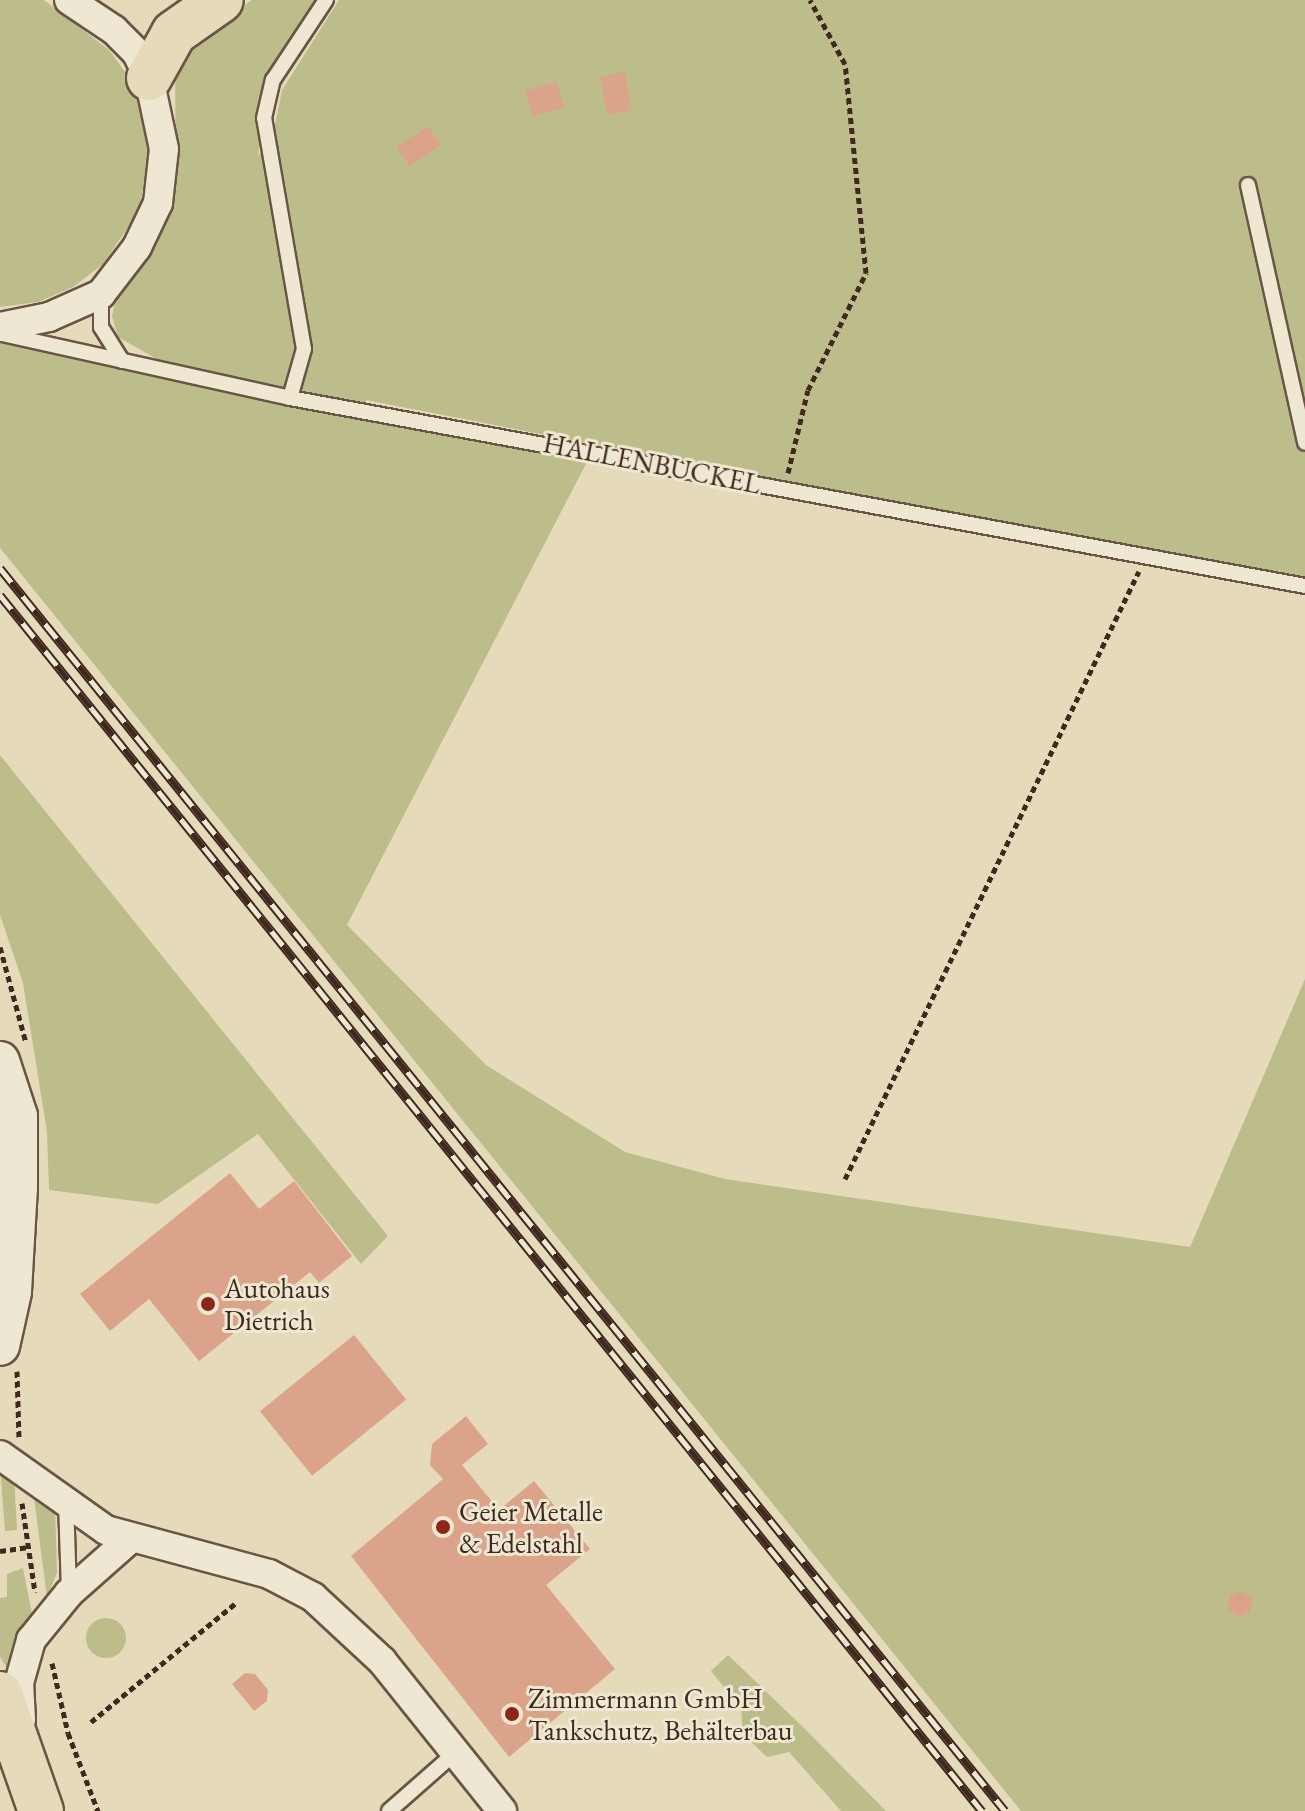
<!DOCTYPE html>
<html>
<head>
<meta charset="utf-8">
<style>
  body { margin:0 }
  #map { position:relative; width:1305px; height:1811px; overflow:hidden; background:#e5dbbb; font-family:"EB Garamond",serif }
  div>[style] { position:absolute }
  .green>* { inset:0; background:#bdbd8b }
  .round { border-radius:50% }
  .building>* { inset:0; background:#dca38b; transform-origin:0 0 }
  .path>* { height:5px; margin-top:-2.5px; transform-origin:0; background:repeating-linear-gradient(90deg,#40281e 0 6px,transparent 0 10px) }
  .roads { filter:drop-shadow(2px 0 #695545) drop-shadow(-2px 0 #695545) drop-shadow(0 2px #695545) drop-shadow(0 -2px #695545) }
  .lane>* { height:14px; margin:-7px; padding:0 7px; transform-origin:7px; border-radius:7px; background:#eee8d3 }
  .street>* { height:28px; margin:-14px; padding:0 14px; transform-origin:14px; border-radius:14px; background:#eee8d3 }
  .secondary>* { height:38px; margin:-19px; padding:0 19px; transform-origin:19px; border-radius:19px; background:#eee8d3 }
  .highway>* { height:44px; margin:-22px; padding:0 22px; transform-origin:22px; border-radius:22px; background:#e5dbbb }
  .rail>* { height:9px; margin-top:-4.5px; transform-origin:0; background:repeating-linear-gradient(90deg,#eee8d3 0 18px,#40281e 0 36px); box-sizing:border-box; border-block:2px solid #40281e }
  .dots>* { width:22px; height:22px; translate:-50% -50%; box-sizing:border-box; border:4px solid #eee8d3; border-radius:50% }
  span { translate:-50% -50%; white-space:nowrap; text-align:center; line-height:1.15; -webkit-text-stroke:6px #eee8d3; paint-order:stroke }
  .street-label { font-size:28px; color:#40281e }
  .poi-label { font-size:28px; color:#40281e }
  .left { translate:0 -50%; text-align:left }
</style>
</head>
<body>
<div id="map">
  <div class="green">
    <div style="clip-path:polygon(0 0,44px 0,109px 50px,131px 80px,150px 146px,139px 211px,103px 264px,73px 287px,38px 302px,0 307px)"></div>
    <div style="clip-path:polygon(252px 0,321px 0,271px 74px,258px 156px,273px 135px,282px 90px,339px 0,1305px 0,1305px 583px,366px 400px,363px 419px,589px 458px,347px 925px,486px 1065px,625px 1152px,725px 1179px,1190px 1247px,1305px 979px,1305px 1811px,1021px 1811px,0 548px,0 343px,160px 378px,162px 362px,118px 337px,112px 316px,117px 294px,150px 254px,176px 190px,175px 53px)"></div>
    <div style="clip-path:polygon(0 755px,388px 1236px,361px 1264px,258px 1134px,158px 1204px,49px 1190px,47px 1132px,23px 983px,0 915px)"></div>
    <div style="clip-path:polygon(0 1466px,14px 1475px,17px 1530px,5px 1531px)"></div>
    <div style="clip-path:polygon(33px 1490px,55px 1507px,57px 1573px,47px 1597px)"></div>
    <div style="clip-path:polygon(23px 1568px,33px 1619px,7px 1668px,0 1657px,0 1598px,7px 1597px,7px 1574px)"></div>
    <div class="round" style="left:86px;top:1618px;width:40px;height:40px"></div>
    <div style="clip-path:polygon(728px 1655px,804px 1728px,886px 1811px,841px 1811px,789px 1752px,767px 1757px,743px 1734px,741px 1708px,711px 1671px)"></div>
  </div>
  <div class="building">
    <div style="left:625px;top:72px;width:39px;height:25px;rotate:80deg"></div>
    <div style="left:557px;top:82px;width:26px;height:33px;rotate:74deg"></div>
    <div style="left:428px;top:126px;width:23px;height:38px;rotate:56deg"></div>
    <div style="clip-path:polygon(230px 1173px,259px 1209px,294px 1181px,352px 1256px,319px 1283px,310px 1272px,199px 1361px,149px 1299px,110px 1331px,80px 1294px)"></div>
    <div style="left:354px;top:1335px;width:83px;height:121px;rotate:51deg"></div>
    <div style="clip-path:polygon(466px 1416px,488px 1444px,462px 1465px,499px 1510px,534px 1481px,590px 1549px,546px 1585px,615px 1669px,509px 1757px,351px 1556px,443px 1479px,430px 1465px,432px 1444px)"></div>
    <div class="round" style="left:1228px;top:1592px;width:24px;height:24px"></div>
    <div style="clip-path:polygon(245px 1673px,255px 1674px,268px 1690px,267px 1701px,254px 1711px,232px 1684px)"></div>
  </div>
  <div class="path">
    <div style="left:788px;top:473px;width:85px;rotate:-76.5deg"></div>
    <div style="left:808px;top:390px;width:131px;rotate:-63.6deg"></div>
    <div style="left:866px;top:273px;width:210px;rotate:-95.7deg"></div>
    <div style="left:845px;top:64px;width:73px;rotate:-118.7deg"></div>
    <div style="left:0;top:947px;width:99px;rotate:74.8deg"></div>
    <div style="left:845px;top:1179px;width:675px;rotate:-64.19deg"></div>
    <div style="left:17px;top:1371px;width:66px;rotate:88.3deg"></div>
    <div style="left:22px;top:1503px;width:90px;rotate:81.7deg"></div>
    <div style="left:0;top:1551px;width:27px;rotate:-8deg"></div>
    <div style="left:52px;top:1663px;width:72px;rotate:77.1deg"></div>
    <div style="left:68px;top:1733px;width:84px;rotate:69deg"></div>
    <div style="left:91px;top:1722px;width:189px;rotate:-39.4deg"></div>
  </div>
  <div class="roads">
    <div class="lane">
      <div style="left:1248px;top:185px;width:264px;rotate:77.5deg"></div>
      <div style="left:101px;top:294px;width:33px;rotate:90deg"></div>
      <div style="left:101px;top:327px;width:40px;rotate:58deg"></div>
      <div style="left:2px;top:334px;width:295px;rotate:12.5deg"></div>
      <div style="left:290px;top:398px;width:1032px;rotate:10.49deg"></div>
      <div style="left:290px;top:398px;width:51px;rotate:-74.1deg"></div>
      <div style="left:304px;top:349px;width:234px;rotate:-99.8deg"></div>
      <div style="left:264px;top:118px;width:39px;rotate:-77deg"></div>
      <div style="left:273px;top:80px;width:96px;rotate:-56.5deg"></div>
      <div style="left:66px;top:1501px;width:91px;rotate:88.1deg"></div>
      <div style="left:389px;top:1811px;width:88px;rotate:-41.3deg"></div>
    </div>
    <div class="street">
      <div style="left:0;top:327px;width:50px;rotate:-11.5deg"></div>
      <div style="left:49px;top:317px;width:57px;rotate:-23.9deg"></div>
      <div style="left:101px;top:294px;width:59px;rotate:-52.5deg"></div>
      <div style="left:137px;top:247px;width:49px;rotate:-64.5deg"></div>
      <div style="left:158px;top:203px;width:54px;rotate:-83.7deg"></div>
      <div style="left:164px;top:149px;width:73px;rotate:-101.9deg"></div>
      <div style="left:149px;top:78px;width:28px;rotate:-116deg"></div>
      <div style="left:137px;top:53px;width:33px;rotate:-135deg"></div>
      <div style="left:114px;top:30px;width:54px;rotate:-146.3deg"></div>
      <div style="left:0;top:1455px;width:130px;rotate:35.3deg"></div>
      <div style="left:106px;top:1530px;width:169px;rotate:15.1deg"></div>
      <div style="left:269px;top:1574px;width:50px;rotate:27.6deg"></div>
      <div style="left:313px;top:1597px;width:94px;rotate:42.8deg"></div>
      <div style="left:382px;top:1661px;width:192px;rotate:51.3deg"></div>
      <div style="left:21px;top:1720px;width:37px;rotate:-93deg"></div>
      <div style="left:19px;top:1683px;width:45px;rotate:-74.4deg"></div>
      <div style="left:31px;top:1640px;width:60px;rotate:-51deg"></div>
      <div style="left:69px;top:1593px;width:80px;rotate:-41.5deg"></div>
    </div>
    <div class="secondary">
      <div style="left:0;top:1061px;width:58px;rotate:71.9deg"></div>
      <div style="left:18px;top:1116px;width:71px;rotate:90deg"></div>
      <div style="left:18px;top:1187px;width:105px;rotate:93.3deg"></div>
      <div style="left:12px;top:1292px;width:55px;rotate:102.5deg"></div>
    </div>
    <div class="highway">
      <div style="left:149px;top:78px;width:51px;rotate:-60.9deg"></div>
      <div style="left:174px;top:33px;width:57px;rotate:-35.1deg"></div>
      <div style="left:0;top:1694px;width:124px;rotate:70.7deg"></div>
    </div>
  </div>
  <div class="rail">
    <div style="left:0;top:568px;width:1598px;rotate:51.04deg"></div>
    <div style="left:0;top:595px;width:1563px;rotate:51.08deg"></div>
  </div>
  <div class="dots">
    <div style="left:208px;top:1304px;background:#8f2418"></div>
    <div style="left:443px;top:1527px;background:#8f2418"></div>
    <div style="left:512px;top:1714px;background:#8f2418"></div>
  </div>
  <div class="street-label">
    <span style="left:652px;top:463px;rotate:11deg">HALLENBUCKEL</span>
  </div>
  <div class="poi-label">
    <span class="left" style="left:224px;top:1304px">Autohaus<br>Dietrich</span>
    <span class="left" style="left:459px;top:1527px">Geier Metalle<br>&amp; Edelstahl</span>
    <span class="left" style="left:528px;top:1714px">Zimmermann GmbH<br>Tankschutz, Behälterbau</span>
  </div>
</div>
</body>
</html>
